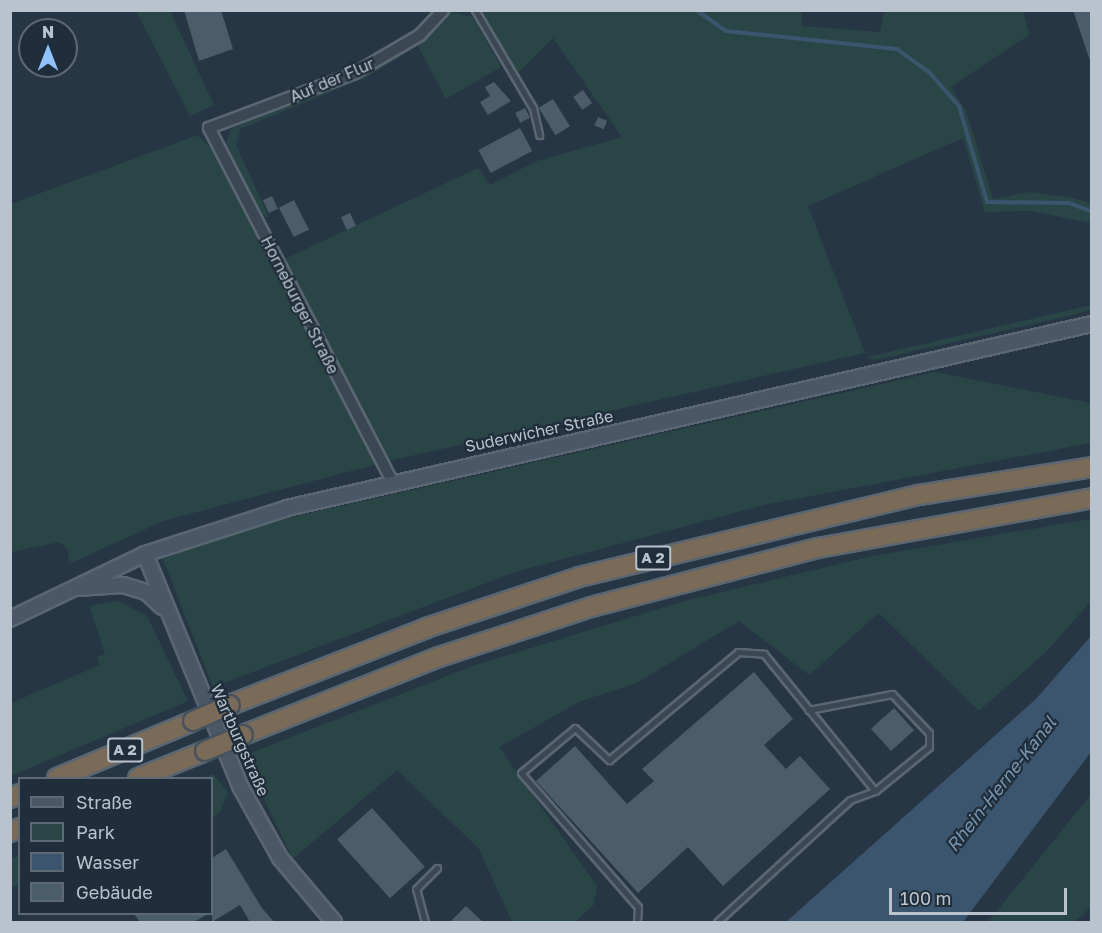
<!DOCTYPE html>
<html>
<head>
<meta charset="utf-8">
<style>
  body { margin:0 }
  #map { position:relative; width:1102px; height:933px; overflow:hidden; background:#273645; font-family:"Golos Text",sans-serif }
  div>[style] { position:absolute }
  .green>* { inset:0; background:#294546 }
  .water>* { inset:0; background:#3c556e }
  .stream>* { height:4px; margin:-2px; padding:0 2px; transform-origin:2px; border-radius:2px; background:#3c556e }
  .building>* { inset:0; background:#4b5c6b; transform-origin:0 0 }
  .roads { filter:drop-shadow(2px 0 #5a6671) drop-shadow(-2px 0 #5a6671) drop-shadow(0 2px #5a6671) drop-shadow(0 -2px #5a6671) }
  .service>* { height:5px; margin:-2.5px; padding:0 2.5px; transform-origin:2.5px; border-radius:2.5px; background:#3b4854 }
  .minor>* { height:10px; margin:-5px; padding:0 5px; transform-origin:5px; border-radius:5px; background:#3b4854 }
  .secondary>* { height:14px; margin:-7px; padding:0 7px; transform-origin:7px; border-radius:7px; background:#495767 }
  .motorway>* { height:18px; margin:-9px; padding:0 9px; transform-origin:9px; border-radius:9px; background:#7a6a58 }
  .bridges { filter:drop-shadow(2px 0 #46535f) drop-shadow(-2px 0 #46535f) drop-shadow(0 2px #46535f) drop-shadow(0 -2px #46535f) }
  .motorway-bridge>* { height:18px; margin:-9px; padding:0 9px; transform-origin:9px; border-radius:9px; background:#7a6a58 }
  span { translate:-50% -50%; white-space:nowrap; text-align:center; line-height:1.15; -webkit-text-stroke:4.5px #202d3a; paint-order:stroke }
  .shield-label span { padding:2px 4px; background:#202d3a; border:2px solid; border-radius:4px; -webkit-text-stroke-width:0 }
  .shield-label { font-size:15px; color:#b9c3cd; font-weight:700 }
  .street-label { font-size:16px; color:#b9c3cd }
  .water-label { font-size:18px; color:#7896b1; font-style:italic }
  .frame { position:absolute; inset:0; border:12px solid #b9c3cd; pointer-events:none }
  .legend { position:absolute; left:18px; top:777px; width:195px; height:138px; box-sizing:border-box; background:#202d3a; border:2px solid #5d6975; margin:0; padding:8px 10px; list-style:none; font-size:18px; color:#b9c3cd }
  .legend li { display:flex; align-items:center; gap:12px; height:30px }
  .legend b { width:30px; border:2px solid #5d6975 }
  .north { position:absolute; left:18px; top:18px; width:60px; height:60px; box-sizing:border-box; background:#202d3a; border:2px solid #5d6975; border-radius:50%; rotate:0deg; font-size:16px; font-weight:700; line-height:24px; text-align:center; color:#b9c3cd }
  .north::after { content:''; display:block; margin:auto; width:21px; height:27px; background:#90c3fb; clip-path:polygon(50% 0,100% 100%,50% 72%,0 100%) }
  .scale { position:absolute; left:889px; top:888px; width:178px; height:27px; box-sizing:border-box; border:3px solid #b9c3cd; border-top:0; padding-left:8px; font-size:18px; line-height:21px; white-space:nowrap; color:#b9c3cd; -webkit-text-stroke:4px #202d3a; paint-order:stroke }
</style>
</head>
<body>
<div id="map">
  <div class="green">
    <div style="clip-path:polygon(136px 11px,170px 11px,214px 105px,190px 116px)"></div>
    <div style="clip-path:polygon(446px 11px,473px 17px,501px 67px,446px 99px,418px 46px,367px 77px,240px 129px,236px 145px,269px 217px,261px 217px,226px 144px,231px 129px,356px 77px)"></div>
    <div style="clip-path:polygon(481px 11px,802px 11px,802px 26px,880px 32px,884px 11px,1023px 11px,1029px 35px,951px 87px,966px 111px,993px 199px,1029px 192px,1073px 198px,1091px 203px,1091px 223px,1031px 211px,985px 212px,963px 138px,808px 206px,865px 353px,393px 460px,163px 521px,69px 564px,68px 550px,60px 542px,11px 552px,11px 204px,198px 135px,214px 152px,272px 265px,478px 168px,490px 185px,537px 161px,622px 137px,553px 38px,518px 73px)"></div>
    <div style="clip-path:polygon(1091px 305px,1091px 310px,1073px 315px,875px 360px,867px 357px)"></div>
    <div style="clip-path:polygon(935px 372px,1091px 403px,1091px 443px,764px 505px,515px 572px,213px 687px,163px 559px,248px 527px)"></div>
    <div style="clip-path:polygon(1091px 519px,1091px 601px,1047px 651px,979px 711px,879px 613px,809px 675px,739px 621px,637px 683px,581px 701px,499px 747px,597px 886px,593px 906px,575px 922px,512px 922px,479px 849px,397px 770px,293px 859px,243px 756px,475px 665px,681px 602px,872px 556px)"></div>
    <div style="clip-path:polygon(118px 601px,147px 616px,188px 701px,11px 776px,11px 703px,100px 665px,97px 657px,105px 654px,89px 606px)"></div>
    <div style="clip-path:polygon(213px 774px,228px 792px,219px 814px,212px 816px,212px 778px,203px 778px)"></div>
    <div style="clip-path:polygon(1091px 794px,1091px 907px,1074px 922px,988px 922px)"></div>
    <div style="clip-path:polygon(19px 856px,19px 884px,11px 887px,11px 859px)"></div>
  </div>
  <div class="water">
    <div style="clip-path:polygon(1091px 636px,1091px 752px,963px 922px,786px 922px,1036px 699px)"></div>
  </div>
  <div class="stream">
    <div style="left:696px;top:10px;width:37px;rotate:35deg"></div>
    <div style="left:726px;top:31px;width:172px;rotate:6deg"></div>
    <div style="left:897px;top:49px;width:39px;rotate:36deg"></div>
    <div style="left:929px;top:72px;width:45px;rotate:48.6deg"></div>
    <div style="left:959px;top:106px;width:100px;rotate:73.7deg"></div>
    <div style="left:987px;top:202px;width:82px;rotate:0.7deg"></div>
    <div style="left:1069px;top:203px;width:25px;rotate:21deg"></div>
  </div>
  <div class="building">
    <div style="clip-path:polygon(184px 10px,221px 10px,233px 49px,199px 61px)"></div>
    <div style="clip-path:polygon(1073px 10px,1092px 10px,1092px 61px,1090px 61px)"></div>
    <div style="clip-path:polygon(494px 82px,511px 101px,488px 115px,480px 102px,490px 96px,485px 87px)"></div>
    <div style="left:583px;top:90px;width:16px;height:12px;rotate:55deg"></div>
    <div style="left:553px;top:99px;width:32px;height:17px;rotate:58deg"></div>
    <div style="left:525px;top:108px;width:11px;height:11px;rotate:63deg"></div>
    <div style="left:598px;top:117px;width:10px;height:9px;rotate:24deg"></div>
    <div style="left:520px;top:128px;width:26px;height:47px;rotate:62deg"></div>
    <div style="left:272px;top:196px;width:14px;height:10px;rotate:65deg"></div>
    <div style="left:294px;top:200px;width:33px;height:17px;rotate:63deg"></div>
    <div style="left:350px;top:213px;width:14px;height:10px;rotate:65deg"></div>
    <div style="clip-path:polygon(754px 672px,793px 719px,764px 745px,786px 769px,800px 756px,830px 789px,723px 886px,688px 847px,638px 893px,536px 781px,575px 746px,627px 804px,654px 781px,642px 769px)"></div>
    <div style="left:894px;top:708px;width:30px;height:31px;rotate:48deg"></div>
    <div style="left:372px;top:808px;width:79px;height:47px;rotate:48deg"></div>
    <div style="clip-path:polygon(226px 849px,262px 908px,274px 922px,250px 922px,240px 905px,212px 922px,212px 858px)"></div>
    <div style="clip-path:polygon(466px 906px,483px 922px,450px 922px)"></div>
    <div style="clip-path:polygon(134px 914px,208px 914px,194px 922px,140px 922px)"></div>
  </div>
  <div class="roads">
    <div class="service">
      <div style="left:475px;top:10px;width:114px;rotate:59.4deg"></div>
      <div style="left:533px;top:108px;width:28px;rotate:77deg"></div>
      <div style="left:425px;top:922px;width:34px;rotate:-105deg"></div>
      <div style="left:416px;top:889px;width:30px;rotate:-45deg"></div>
      <div style="left:637px;top:922px;width:15px;rotate:-86deg"></div>
      <div style="left:638px;top:907px;width:178px;rotate:-131.1deg"></div>
      <div style="left:521px;top:773px;width:70px;rotate:-39.8deg"></div>
      <div style="left:575px;top:728px;width:47px;rotate:43.3deg"></div>
      <div style="left:609px;top:760px;width:168px;rotate:-39.9deg"></div>
      <div style="left:738px;top:652px;width:26px;rotate:4deg"></div>
      <div style="left:764px;top:654px;width:176px;rotate:51deg"></div>
      <div style="left:717px;top:922px;width:180px;rotate:-42.5deg"></div>
      <div style="left:850px;top:800px;width:27px;rotate:-20deg"></div>
      <div style="left:875px;top:791px;width:70px;rotate:-39.2deg"></div>
      <div style="left:929px;top:747px;width:14px;rotate:-90deg"></div>
      <div style="left:929px;top:733px;width:54px;rotate:-133.5deg"></div>
      <div style="left:892px;top:694px;width:85px;rotate:169.1deg"></div>
    </div>
    <div class="minor">
      <div style="left:392px;top:481px;width:398px;rotate:-117.4deg"></div>
      <div style="left:209px;top:128px;width:156px;rotate:-20.6deg"></div>
      <div style="left:355px;top:73px;width:75px;rotate:-30.3deg"></div>
      <div style="left:420px;top:35px;width:34px;rotate:-47deg"></div>
    </div>
    <div class="secondary">
      <div style="left:145px;top:554px;width:251px;rotate:67.7deg"></div>
      <div style="left:240px;top:786px;width:82px;rotate:60.9deg"></div>
      <div style="left:280px;top:858px;width:84px;rotate:49.8deg"></div>
      <div style="left:77px;top:588px;width:46px;rotate:-3.7deg"></div>
      <div style="left:123px;top:585px;width:24px;rotate:17deg"></div>
      <div style="left:146px;top:592px;width:22px;rotate:43deg"></div>
      <div style="left:10px;top:619px;width:150px;rotate:-25.7deg"></div>
      <div style="left:145px;top:554px;width:149px;rotate:-17.9deg"></div>
      <div style="left:287px;top:508px;width:826px;rotate:-12.88deg"></div>
    </div>
    <div class="motorway">
      <div style="left:230px;top:705px;width:211px;rotate:-21.4deg"></div>
      <div style="left:426px;top:628px;width:161px;rotate:-18.4deg"></div>
      <div style="left:579px;top:577px;width:350px;rotate:-13.6deg"></div>
      <div style="left:919px;top:495px;width:175px;rotate:-9.2deg"></div>
      <div style="left:243px;top:735px;width:211px;rotate:-21.7deg"></div>
      <div style="left:439px;top:657px;width:160px;rotate:-18.2deg"></div>
      <div style="left:591px;top:607px;width:235px;rotate:-14.6deg"></div>
      <div style="left:818px;top:548px;width:279px;rotate:-10.3deg"></div>
      <div style="left:57px;top:778px;width:147px;rotate:-22.7deg"></div>
      <div style="left:138px;top:778px;width:72px;rotate:-21.9deg"></div>
      <div style="left:10px;top:798px;width:11px;rotate:-22deg"></div>
      <div style="left:10px;top:832px;width:11px;rotate:-22deg"></div>
    </div>
  </div>
  <div class="bridges">
    <div class="motorway-bridge">
      <div style="left:193px;top:721px;width:40px;rotate:-23.4deg"></div>
      <div style="left:205px;top:751px;width:41px;rotate:-22.8deg"></div>
    </div>
  </div>
  <div class="shield-label">
    <span style="left:653px;top:558px">A 2</span>
    <span style="left:125px;top:750px">A 2</span>
  </div>
  <div class="street-label">
    <span style="left:332px;top:80px;rotate:-23deg">Auf der Flur</span>
    <span style="left:300px;top:305px;rotate:63deg">Horneburger Straße</span>
    <span style="left:539px;top:431px;rotate:-12deg">Suderwicher Straße</span>
    <span style="left:240px;top:740px;rotate:66deg">Wartburgstraße</span>
  </div>
  <div class="water-label">
    <span style="left:1001px;top:784px;rotate:-52deg">Rhein-Herne-Kanal</span>
  </div>
  <div class="frame"></div>
  <ul class="legend">
  <li><b style="height:8px;background:#495767"></b>Straße</li>
  <li><b style="height:16px;background:#294546"></b>Park</li>
  <li><b style="height:16px;background:#3c556e"></b>Wasser</li>
  <li><b style="height:16px;background:#4b5c6b"></b>Gebäude</li>
  </ul>
  <div class="north">N</div>
  <div class="scale">100 m</div>
</div>
</body>
</html>
